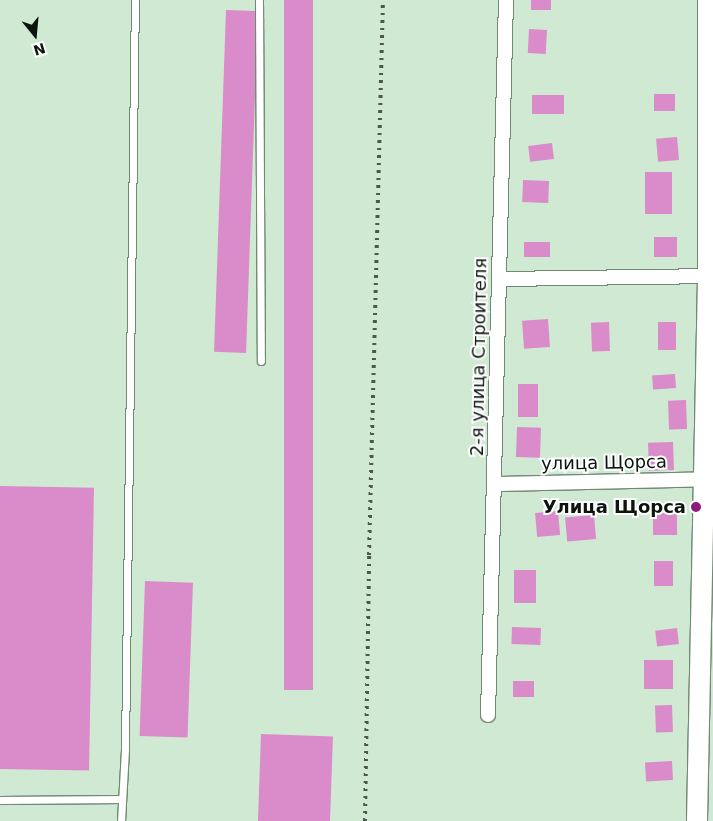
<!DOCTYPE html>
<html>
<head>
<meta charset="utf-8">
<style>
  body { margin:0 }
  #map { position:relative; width:713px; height:821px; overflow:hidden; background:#d0e9d3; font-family:"DejaVu Sans",sans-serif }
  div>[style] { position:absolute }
  .building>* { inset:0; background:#da8bc9; transform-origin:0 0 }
  .roads { filter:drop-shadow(1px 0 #728974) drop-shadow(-1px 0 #728974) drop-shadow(0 1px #728974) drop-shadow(0 -1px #728974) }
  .lane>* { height:7px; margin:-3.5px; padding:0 3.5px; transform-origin:3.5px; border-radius:3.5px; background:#fff }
  .street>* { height:14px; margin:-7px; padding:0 7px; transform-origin:7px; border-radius:7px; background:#fff }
  .secondary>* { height:20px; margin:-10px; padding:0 10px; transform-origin:10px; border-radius:10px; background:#fff }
  .rail>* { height:4px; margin-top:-2px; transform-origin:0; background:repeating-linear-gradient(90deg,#4b594d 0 2.5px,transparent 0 7.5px) }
  .dots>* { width:14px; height:14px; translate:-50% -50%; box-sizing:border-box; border:2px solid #fff; border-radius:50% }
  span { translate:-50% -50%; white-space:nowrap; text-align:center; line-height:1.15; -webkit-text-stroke:4px #fff; paint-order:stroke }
  .street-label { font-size:18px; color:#0c150d }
  .poi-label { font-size:18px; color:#0c150d; font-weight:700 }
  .right { translate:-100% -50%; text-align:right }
  .north { position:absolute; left:10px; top:10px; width:50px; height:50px; -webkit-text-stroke:4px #fff; paint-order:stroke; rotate:163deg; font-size:14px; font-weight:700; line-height:20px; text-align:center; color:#0c150d }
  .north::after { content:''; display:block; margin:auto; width:18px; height:22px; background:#0c150d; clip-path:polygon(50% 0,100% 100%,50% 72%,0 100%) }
</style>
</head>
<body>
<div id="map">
  <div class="building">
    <div style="left:284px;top:0;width:29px;height:690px"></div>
    <div style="left:531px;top:0;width:20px;height:10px"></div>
    <div style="left:226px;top:10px;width:32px;height:342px;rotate:2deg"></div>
    <div style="left:529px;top:29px;width:18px;height:24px;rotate:3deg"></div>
    <div style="left:675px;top:94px;width:17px;height:21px;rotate:90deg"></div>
    <div style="left:532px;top:95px;width:32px;height:19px"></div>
    <div style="left:677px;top:137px;width:23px;height:21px;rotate:85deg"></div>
    <div style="left:552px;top:143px;width:16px;height:24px;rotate:83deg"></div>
    <div style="left:645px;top:172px;width:27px;height:42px"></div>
    <div style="left:523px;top:180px;width:26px;height:22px;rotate:2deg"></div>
    <div style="left:654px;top:237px;width:23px;height:20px"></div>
    <div style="left:524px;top:242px;width:26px;height:15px"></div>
    <div style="left:548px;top:319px;width:28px;height:26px;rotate:86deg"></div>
    <div style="left:609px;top:322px;width:29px;height:18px;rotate:88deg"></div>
    <div style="left:658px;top:322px;width:18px;height:28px"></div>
    <div style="left:675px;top:374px;width:14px;height:23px;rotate:86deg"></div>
    <div style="left:518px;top:384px;width:20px;height:33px"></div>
    <div style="left:686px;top:400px;width:29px;height:18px;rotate:88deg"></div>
    <div style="left:517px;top:427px;width:24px;height:30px;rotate:2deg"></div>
    <div style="left:673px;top:442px;width:28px;height:25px;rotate:88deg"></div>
    <div style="left:0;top:486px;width:94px;height:283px;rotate:1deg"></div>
    <div style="left:558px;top:511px;width:24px;height:23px;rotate:85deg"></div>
    <div style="left:677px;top:513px;width:22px;height:24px;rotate:90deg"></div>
    <div style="left:594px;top:515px;width:24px;height:29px;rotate:85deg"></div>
    <div style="left:654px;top:561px;width:19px;height:25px"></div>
    <div style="left:514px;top:570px;width:22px;height:33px"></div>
    <div style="left:145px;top:581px;width:48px;height:155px;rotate:2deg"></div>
    <div style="left:512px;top:627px;width:29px;height:17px;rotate:2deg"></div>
    <div style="left:677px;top:628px;width:16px;height:22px;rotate:83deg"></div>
    <div style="left:644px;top:660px;width:29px;height:29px"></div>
    <div style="left:513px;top:681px;width:21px;height:16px"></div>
    <div style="left:672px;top:705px;width:27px;height:17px;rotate:88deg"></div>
    <div style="left:261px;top:734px;width:72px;height:87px;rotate:2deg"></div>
    <div style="left:672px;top:761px;width:19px;height:27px;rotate:87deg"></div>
  </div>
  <div class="roads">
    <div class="lane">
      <div style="left:259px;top:0;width:361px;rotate:89.7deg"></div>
      <div style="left:0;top:800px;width:122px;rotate:-0.5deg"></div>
      <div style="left:121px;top:821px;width:72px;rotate:-86.8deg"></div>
      <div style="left:125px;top:749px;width:749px;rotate:-89.24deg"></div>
    </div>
    <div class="street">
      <div style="left:500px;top:279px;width:213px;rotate:-0.8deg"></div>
      <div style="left:495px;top:484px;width:217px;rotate:-1.3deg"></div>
      <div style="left:488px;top:715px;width:715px;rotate:-88.56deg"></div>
    </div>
    <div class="secondary">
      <div style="left:697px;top:821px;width:545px;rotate:-88.84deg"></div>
      <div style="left:708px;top:276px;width:276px;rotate:-90deg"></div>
    </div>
  </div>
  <div class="rail">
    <div style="left:365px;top:821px;width:266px;rotate:-89.1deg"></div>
    <div style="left:369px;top:555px;width:555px;rotate:-88.56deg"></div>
  </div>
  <div class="dots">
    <div style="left:696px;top:507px;background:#8d1a7c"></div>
  </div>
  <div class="street-label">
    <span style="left:479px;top:357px;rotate:-89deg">2-я улица Строителя</span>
    <span style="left:604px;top:463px;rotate:-1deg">улица Щорса</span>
  </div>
  <div class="poi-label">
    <span class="right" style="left:686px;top:507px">Улица Щорса</span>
  </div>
  <div class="north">N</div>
</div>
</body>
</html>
